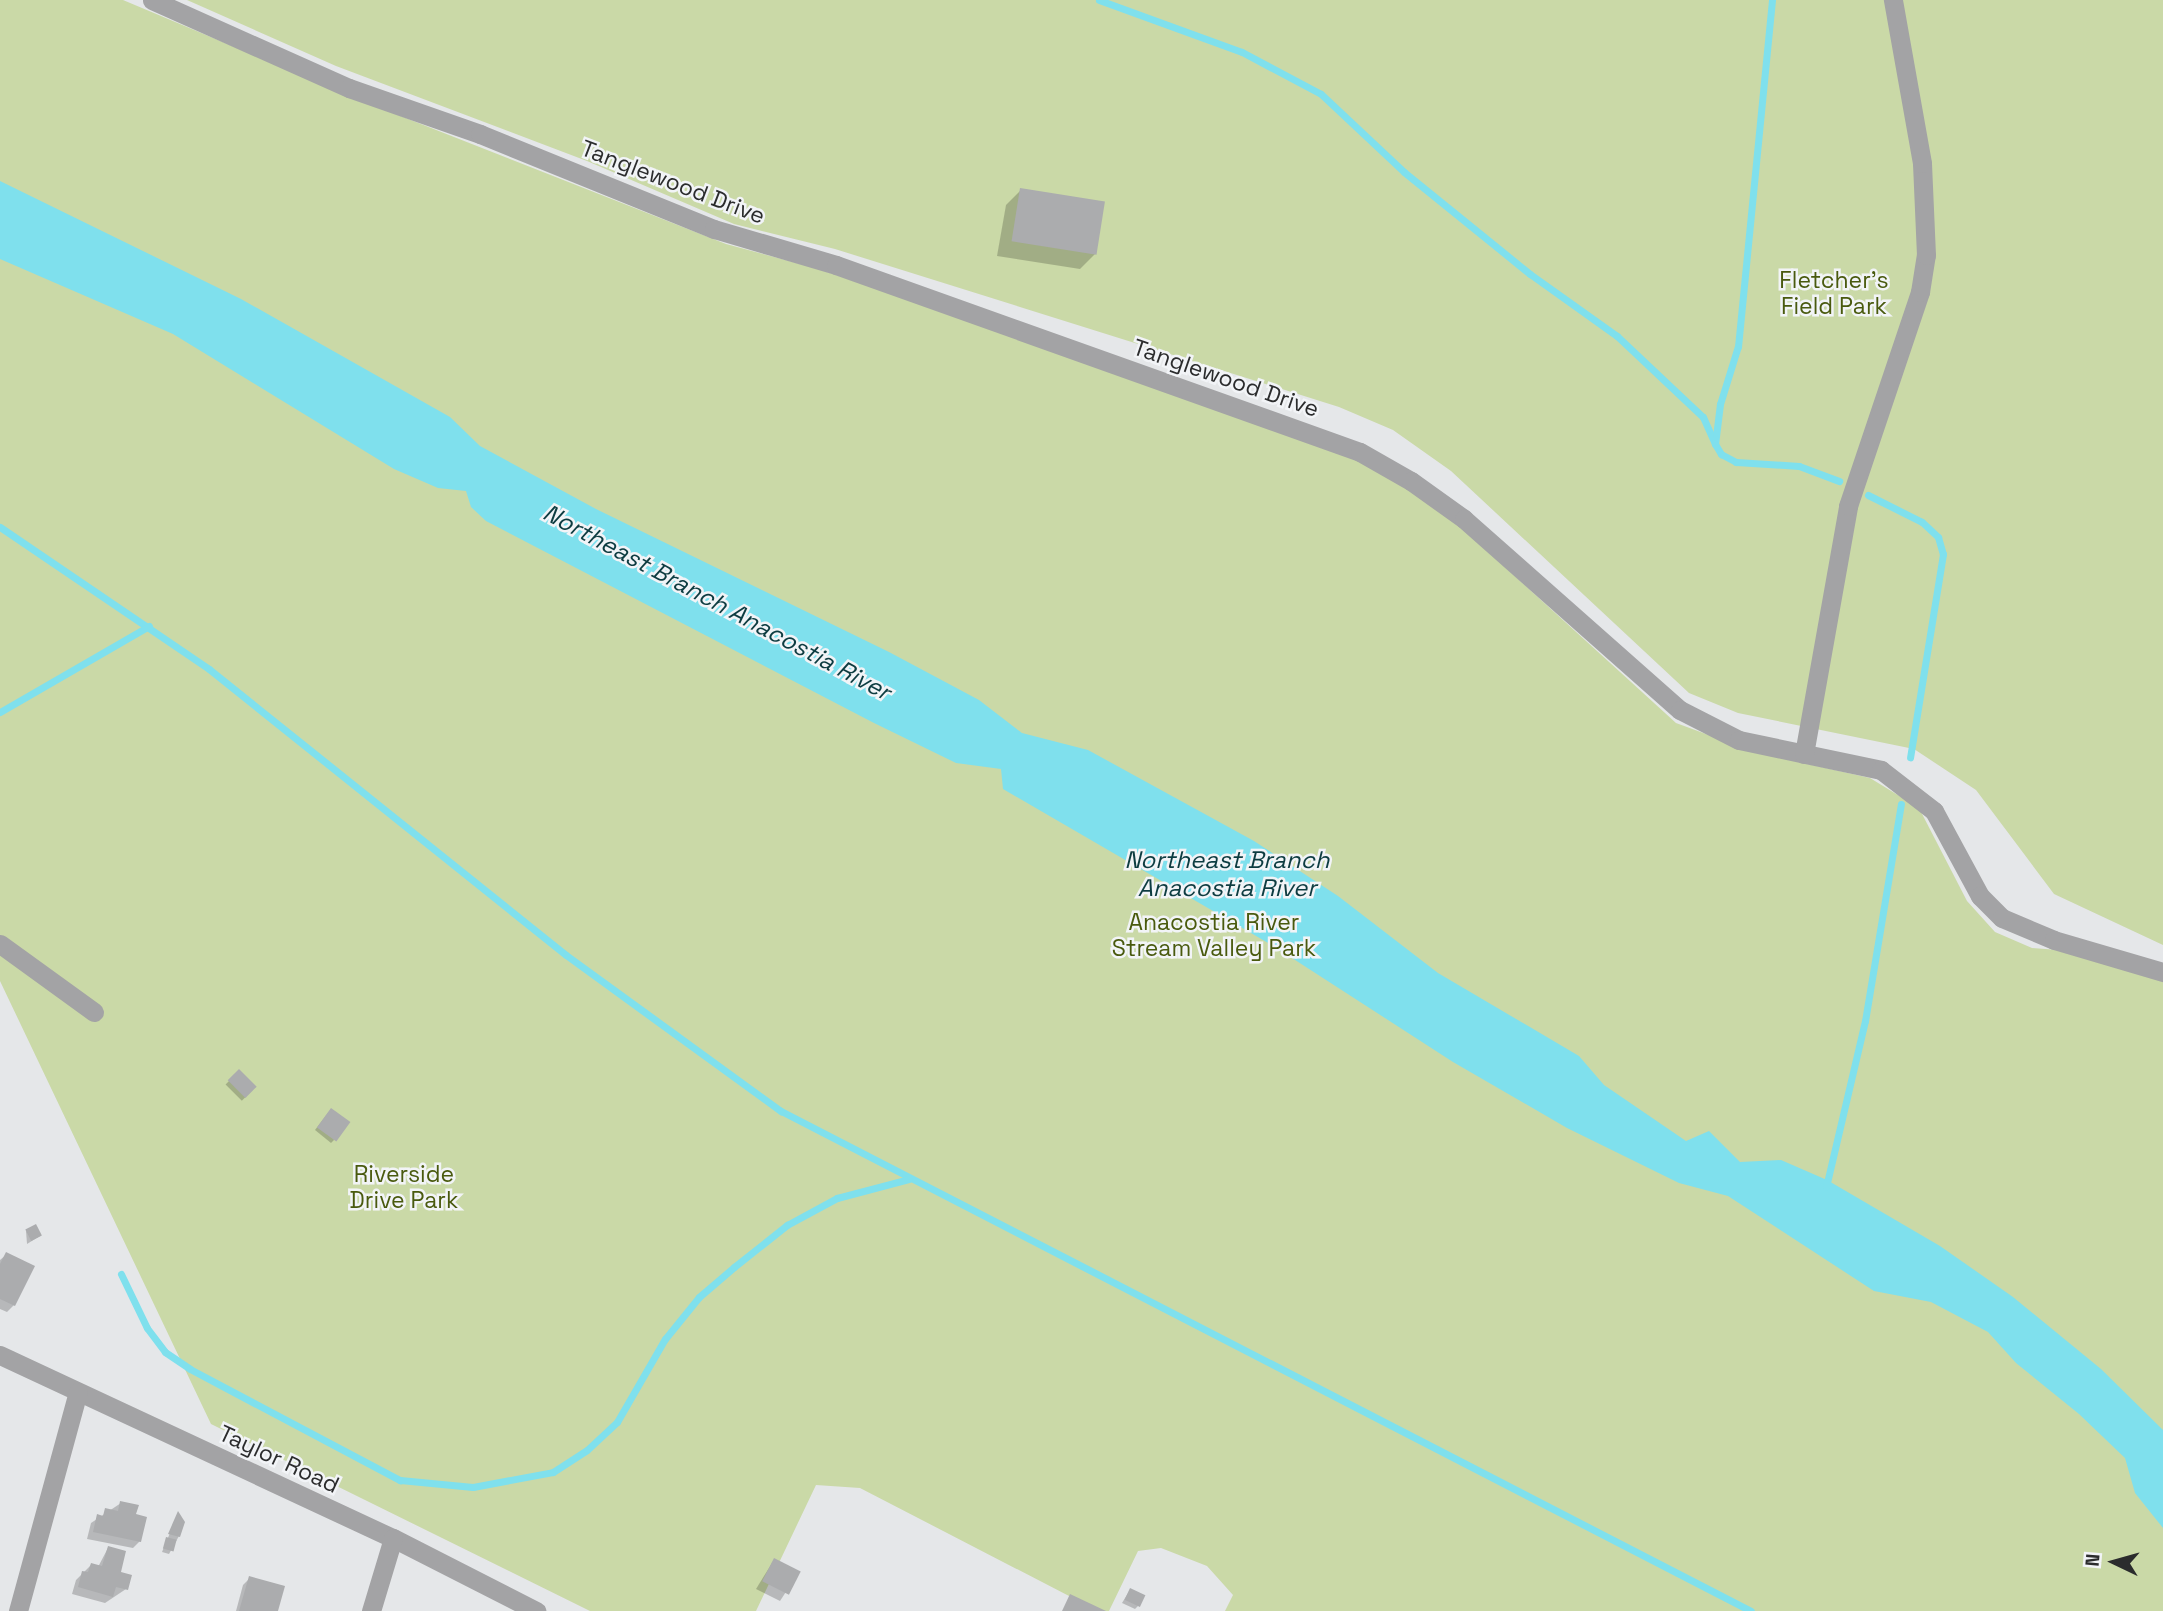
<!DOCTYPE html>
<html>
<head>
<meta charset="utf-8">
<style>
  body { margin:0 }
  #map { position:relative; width:2163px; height:1611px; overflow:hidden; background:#e5e7e9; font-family:"Space Grotesk",sans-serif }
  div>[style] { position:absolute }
  .green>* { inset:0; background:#cad9a7 }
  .water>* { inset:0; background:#7fe0ed }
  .shadow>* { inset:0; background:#0003; transform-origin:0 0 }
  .stream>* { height:7px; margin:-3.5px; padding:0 3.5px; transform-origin:3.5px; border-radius:3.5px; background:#7fe0ed }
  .building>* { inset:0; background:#abacae; transform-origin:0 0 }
  .minor>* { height:19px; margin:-9.5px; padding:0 9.5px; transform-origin:9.5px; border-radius:9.5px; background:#a3a3a5 }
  span { translate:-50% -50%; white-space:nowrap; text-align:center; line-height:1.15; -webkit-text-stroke:5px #f2f4f7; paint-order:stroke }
  .street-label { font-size:23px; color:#2b2c2d }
  .park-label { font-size:23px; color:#495a0e }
  .water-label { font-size:24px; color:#0d3c41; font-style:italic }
  .north { position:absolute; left:2079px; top:1527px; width:70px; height:70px; -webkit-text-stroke:5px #f2f4f7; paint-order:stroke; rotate:275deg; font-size:19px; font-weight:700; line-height:28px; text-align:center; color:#2b2c2d }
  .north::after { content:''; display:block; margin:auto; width:24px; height:32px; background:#2b2c2d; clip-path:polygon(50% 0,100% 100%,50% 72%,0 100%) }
</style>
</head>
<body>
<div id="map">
  <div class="green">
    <div style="clip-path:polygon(0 0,123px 0,365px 102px,726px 244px,815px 268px,1311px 432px,1440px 508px,1676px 723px,1755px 752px,1870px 778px,1919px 808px,1967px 901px,1995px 932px,2032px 948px,2072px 951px,2163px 976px,2163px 1611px,1225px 1611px,1233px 1595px,1207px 1566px,1161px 1548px,1138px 1551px,1109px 1611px,1098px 1611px,860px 1488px,816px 1485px,756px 1611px,590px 1611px,211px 1424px,0 981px)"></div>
    <div style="clip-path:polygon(187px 0,2163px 0,2163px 945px,2054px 894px,1976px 790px,1914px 749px,1738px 713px,1689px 693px,1451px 471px,1393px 430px,1339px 407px,835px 249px,734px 224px,587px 161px,336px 66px)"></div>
  </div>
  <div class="water">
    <div style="clip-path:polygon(0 181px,241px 299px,450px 417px,480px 446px,596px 509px,889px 652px,979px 700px,1022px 733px,1088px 750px,1254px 841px,1338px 896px,1438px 973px,1579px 1056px,1604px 1085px,1686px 1141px,1709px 1131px,1740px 1162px,1781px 1160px,1827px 1180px,1940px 1246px,2013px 1297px,2101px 1369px,2163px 1430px,2163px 1528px,2135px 1493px,2125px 1458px,2079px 1414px,2016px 1363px,1988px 1332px,1931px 1302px,1874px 1291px,1728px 1196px,1679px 1183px,1567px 1128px,1453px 1062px,1275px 947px,1003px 789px,1001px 769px,956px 763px,874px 723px,486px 521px,471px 507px,466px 491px,438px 488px,394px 469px,173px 334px,0 259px)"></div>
  </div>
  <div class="shadow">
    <div style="clip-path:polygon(1021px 190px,1095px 254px,1080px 269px,997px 256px,1006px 205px)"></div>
    <div style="left:239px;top:1071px;width:23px;height:19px;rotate:45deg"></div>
    <div style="clip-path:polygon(328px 1113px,334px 1140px,331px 1143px,315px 1130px)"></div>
    <div style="clip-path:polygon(26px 1231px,40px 1236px,27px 1244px)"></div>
    <div style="clip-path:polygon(7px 1254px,14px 1305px,7px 1312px,0 1309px,0 1260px)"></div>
    <div style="clip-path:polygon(121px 1503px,134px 1515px,140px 1541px,133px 1548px,87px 1539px,91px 1523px)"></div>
    <div style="clip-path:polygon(178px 1514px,179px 1536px,169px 1554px,162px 1552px)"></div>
    <div style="clip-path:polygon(108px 1548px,126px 1589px,105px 1603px,72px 1594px,76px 1580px,91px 1565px,98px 1567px)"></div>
    <div style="clip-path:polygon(774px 1560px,799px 1572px,780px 1601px,756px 1589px)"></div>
    <div style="clip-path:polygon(250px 1578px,276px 1611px,236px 1611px,243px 1585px)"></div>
    <div style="clip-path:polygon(1130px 1590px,1138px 1606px,1135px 1609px,1122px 1603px)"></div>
  </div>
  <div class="stream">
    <div style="left:1099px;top:0;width:152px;rotate:20deg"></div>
    <div style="left:1242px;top:52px;width:89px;rotate:28deg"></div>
    <div style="left:1321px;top:94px;width:114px;rotate:43.2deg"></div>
    <div style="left:1404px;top:172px;width:162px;rotate:39deg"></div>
    <div style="left:1530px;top:274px;width:107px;rotate:35.5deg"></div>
    <div style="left:1617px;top:336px;width:118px;rotate:43.3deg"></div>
    <div style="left:1703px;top:417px;width:30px;rotate:66deg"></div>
    <div style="left:1772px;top:0;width:348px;rotate:95.6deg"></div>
    <div style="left:1738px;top:346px;width:61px;rotate:107.2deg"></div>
    <div style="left:1720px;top:404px;width:40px;rotate:97.1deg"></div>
    <div style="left:1715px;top:444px;width:12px;rotate:59deg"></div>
    <div style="left:1721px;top:454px;width:17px;rotate:28deg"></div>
    <div style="left:1736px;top:462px;width:63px;rotate:3.6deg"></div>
    <div style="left:1799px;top:466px;width:43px;rotate:20.6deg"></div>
    <div style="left:1868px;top:495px;width:60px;rotate:26.6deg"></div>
    <div style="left:1922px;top:522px;width:22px;rotate:43deg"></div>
    <div style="left:1938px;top:537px;width:18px;rotate:74deg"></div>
    <div style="left:1943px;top:554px;width:206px;rotate:99.2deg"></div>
    <div style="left:0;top:527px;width:253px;rotate:34.2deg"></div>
    <div style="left:209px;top:669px;width:457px;rotate:38.7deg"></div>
    <div style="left:566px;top:955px;width:266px;rotate:36deg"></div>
    <div style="left:781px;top:1111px;width:1091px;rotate:27.27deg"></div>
    <div style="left:0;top:712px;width:172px;rotate:-30deg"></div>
    <div style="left:1826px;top:1187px;width:171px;rotate:-76.8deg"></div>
    <div style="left:1865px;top:1021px;width:220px;rotate:-80.6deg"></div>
    <div style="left:121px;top:1274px;width:60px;rotate:64.3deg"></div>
    <div style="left:147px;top:1328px;width:30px;rotate:53deg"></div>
    <div style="left:165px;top:1352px;width:30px;rotate:34deg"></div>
    <div style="left:190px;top:1369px;width:238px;rotate:27.9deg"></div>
    <div style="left:400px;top:1480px;width:73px;rotate:5.5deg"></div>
    <div style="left:473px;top:1487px;width:81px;rotate:-10.6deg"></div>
    <div style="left:553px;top:1472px;width:40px;rotate:-32.9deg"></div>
    <div style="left:587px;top:1450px;width:41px;rotate:-43deg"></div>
    <div style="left:617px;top:1422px;width:96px;rotate:-60deg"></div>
    <div style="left:665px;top:1339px;width:54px;rotate:-51deg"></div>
    <div style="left:699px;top:1297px;width:46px;rotate:-40.6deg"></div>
    <div style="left:734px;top:1267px;width:68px;rotate:-38.4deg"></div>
    <div style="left:787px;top:1225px;width:57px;rotate:-28.4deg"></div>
    <div style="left:837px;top:1198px;width:74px;rotate:-14.8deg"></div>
  </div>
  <div class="building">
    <div style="left:1020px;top:188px;width:86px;height:54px;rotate:9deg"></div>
    <div style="left:239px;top:1069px;width:25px;height:16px;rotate:45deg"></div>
    <div style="left:331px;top:1108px;width:24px;height:24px;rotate:36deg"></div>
    <div style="left:36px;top:1224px;width:13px;height:12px;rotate:63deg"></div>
    <div style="clip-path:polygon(6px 1252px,35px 1266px,15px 1306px,0 1299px,0 1264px)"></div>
    <div style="clip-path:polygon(120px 1501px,139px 1505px,136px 1514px,147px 1517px,141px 1542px,93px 1532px,97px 1514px,103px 1516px,105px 1508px,118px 1511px)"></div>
    <div style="clip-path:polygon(178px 1511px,185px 1522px,180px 1537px,168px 1534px)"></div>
    <div style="left:166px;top:1537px;width:11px;height:12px;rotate:15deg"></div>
    <div style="clip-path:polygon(108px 1546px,126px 1551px,121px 1572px,132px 1575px,128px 1590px,116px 1587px,113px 1597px,78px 1587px,82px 1571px,88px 1572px,91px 1563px,102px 1566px)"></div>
    <div style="left:774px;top:1558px;width:30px;height:26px;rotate:27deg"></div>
    <div style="clip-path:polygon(249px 1576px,285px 1586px,278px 1611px,239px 1611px)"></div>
    <div style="left:1130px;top:1588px;width:17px;height:13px;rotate:25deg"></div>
    <div style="clip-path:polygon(1070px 1594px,1106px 1611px,1062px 1611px)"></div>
  </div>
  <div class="minor">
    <div style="left:152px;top:0;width:216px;rotate:24.1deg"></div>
    <div style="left:349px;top:88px;width:139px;rotate:19.3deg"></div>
    <div style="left:480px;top:134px;width:253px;rotate:22.1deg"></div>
    <div style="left:714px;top:229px;width:127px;rotate:16.4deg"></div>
    <div style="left:836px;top:265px;width:556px;rotate:19.64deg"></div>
    <div style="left:1360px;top:452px;width:59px;rotate:29.6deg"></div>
    <div style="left:1411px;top:481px;width:65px;rotate:35.6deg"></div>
    <div style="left:1464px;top:519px;width:288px;rotate:41.5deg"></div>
    <div style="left:1680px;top:710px;width:66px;rotate:27deg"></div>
    <div style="left:1739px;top:740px;width:145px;rotate:11.9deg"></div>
    <div style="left:1881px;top:770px;width:67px;rotate:37.7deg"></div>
    <div style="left:1934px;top:811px;width:97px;rotate:61.6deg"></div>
    <div style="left:1980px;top:896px;width:31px;rotate:45deg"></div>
    <div style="left:2002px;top:918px;width:56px;rotate:22.9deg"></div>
    <div style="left:2054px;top:940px;width:114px;rotate:16.4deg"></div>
    <div style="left:1804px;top:754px;width:252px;rotate:-79.9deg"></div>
    <div style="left:1848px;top:506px;width:226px;rotate:-71.4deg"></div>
    <div style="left:1920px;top:292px;width:37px;rotate:-81deg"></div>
    <div style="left:1926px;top:255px;width:92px;rotate:-92.5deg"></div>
    <div style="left:1922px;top:163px;width:166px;rotate:-100.1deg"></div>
    <div style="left:0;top:944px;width:116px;rotate:35.9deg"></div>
    <div style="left:0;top:1355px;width:434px;rotate:25deg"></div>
    <div style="left:393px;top:1538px;width:161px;rotate:27deg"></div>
    <div style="left:18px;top:1611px;width:227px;rotate:-74.7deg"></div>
    <div style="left:371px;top:1611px;width:76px;rotate:-73.2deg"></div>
  </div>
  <div class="street-label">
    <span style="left:673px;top:182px;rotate:21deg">Tanglewood Drive</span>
    <span style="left:1226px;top:378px;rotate:19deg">Tanglewood Drive</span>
    <span style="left:279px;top:1459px;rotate:25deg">Taylor Road</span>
  </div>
  <div class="park-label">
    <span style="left:1834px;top:293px">Fletcher's<br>Field Park</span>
    <span style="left:1214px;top:935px">Anacostia River<br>Stream Valley Park</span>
    <span style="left:404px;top:1187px">Riverside<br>Drive Park</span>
  </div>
  <div class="water-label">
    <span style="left:717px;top:602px;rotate:28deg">Northeast Branch Anacostia River</span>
    <span style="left:1227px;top:874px">Northeast Branch<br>Anacostia River</span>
  </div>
  <div class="north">N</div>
</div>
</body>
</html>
